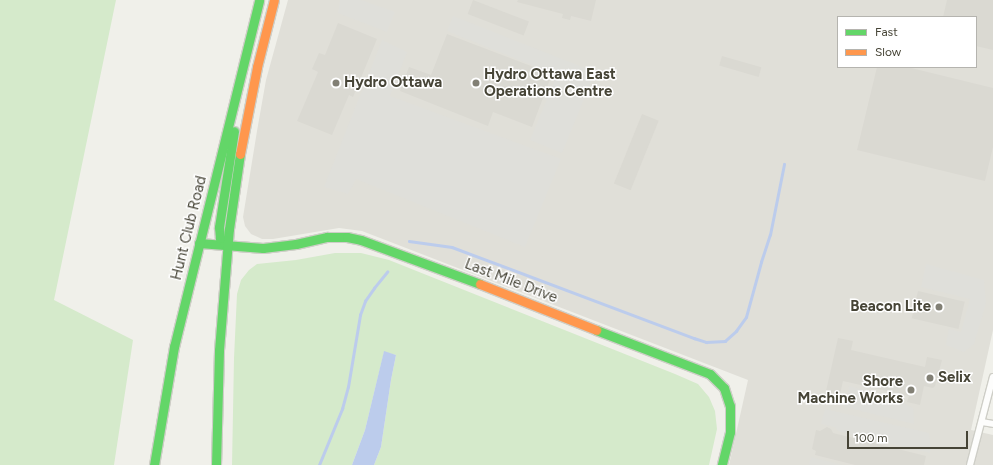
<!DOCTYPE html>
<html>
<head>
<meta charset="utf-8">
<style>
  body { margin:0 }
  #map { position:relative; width:993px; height:465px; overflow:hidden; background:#f0f0ea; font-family:Figtree,sans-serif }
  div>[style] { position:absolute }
  .industrial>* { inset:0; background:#e0dfd8 }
  .green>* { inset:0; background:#d5eacb }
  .parking>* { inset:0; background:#dfdfda }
  .water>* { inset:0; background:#bcccec }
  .stream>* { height:2.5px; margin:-1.25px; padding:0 1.25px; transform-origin:1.25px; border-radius:1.25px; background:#bcccec }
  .building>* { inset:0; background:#dad9d2; transform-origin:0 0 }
  .roads { filter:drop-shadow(1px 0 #cecec7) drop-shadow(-1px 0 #cecec7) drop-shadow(0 1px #cecec7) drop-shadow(0 -1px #cecec7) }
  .street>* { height:6px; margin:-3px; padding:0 3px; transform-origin:3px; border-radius:3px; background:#fdfdfc }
  .fast>* { height:9px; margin:-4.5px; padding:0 4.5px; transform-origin:4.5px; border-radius:4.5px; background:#63d668 }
  .slow>* { height:9px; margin:-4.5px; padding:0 4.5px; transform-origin:4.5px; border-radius:4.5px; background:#ff974d }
  .dots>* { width:11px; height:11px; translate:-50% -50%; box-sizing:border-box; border:2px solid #fff; border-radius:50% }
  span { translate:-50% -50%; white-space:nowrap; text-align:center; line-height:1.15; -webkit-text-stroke:3px #fff; paint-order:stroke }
  .poi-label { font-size:15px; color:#464436; font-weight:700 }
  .left { translate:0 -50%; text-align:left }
  .right { translate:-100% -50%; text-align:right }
  .street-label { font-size:15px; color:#464436 }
  .legend { position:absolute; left:837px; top:16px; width:140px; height:52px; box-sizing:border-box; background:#fff; border:1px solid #b5b4af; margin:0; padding:5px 7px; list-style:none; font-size:12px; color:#464436 }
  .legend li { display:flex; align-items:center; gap:8px; height:20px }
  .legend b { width:20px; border:1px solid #b5b4af }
  .scale { position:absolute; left:847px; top:431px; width:121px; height:18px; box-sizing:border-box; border:2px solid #464436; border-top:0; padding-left:5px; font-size:12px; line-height:14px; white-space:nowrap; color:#464436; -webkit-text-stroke:3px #fff; paint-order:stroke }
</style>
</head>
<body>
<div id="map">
  <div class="industrial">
    <div style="clip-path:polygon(evenodd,288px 0,993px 0,993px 330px,971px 430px,993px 435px,993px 465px,729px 465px,748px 380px,362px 231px,339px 228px,273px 239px,262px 239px,251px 234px,245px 226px,243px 217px,257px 131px,266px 80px,288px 0,838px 17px,976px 17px,976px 67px,838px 67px,838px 17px)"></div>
  </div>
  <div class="green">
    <div style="clip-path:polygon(0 0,116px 0,54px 300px,133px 340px,114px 465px,0 465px)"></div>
    <div style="clip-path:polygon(335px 253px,361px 253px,389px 260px,675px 374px,698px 384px,709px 397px,715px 411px,717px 429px,709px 465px,374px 465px,381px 447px,391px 380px,396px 355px,384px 352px,365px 430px,352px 465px,232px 465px,234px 358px,237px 294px,241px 280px,249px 270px,257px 264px,296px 260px)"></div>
  </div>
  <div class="parking">
    <div style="clip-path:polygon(340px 0,361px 0,395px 12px,387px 32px,338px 13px)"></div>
    <div style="clip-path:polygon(453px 16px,595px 72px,562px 153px,530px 140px,557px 75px,447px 31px)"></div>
    <div style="clip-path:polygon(382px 40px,407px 52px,390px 96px,561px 159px,525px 247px,356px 179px,348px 194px,324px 187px)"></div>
    <div style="clip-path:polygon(926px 264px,984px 280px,986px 303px,974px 344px,964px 352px,946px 345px,949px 329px,961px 332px,970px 299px,921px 287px)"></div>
    <div style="clip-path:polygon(849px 386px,903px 400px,904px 404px,913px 408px,914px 424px,845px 407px)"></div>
    <div style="clip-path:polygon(825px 409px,929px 433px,931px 448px,930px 453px,838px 431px,835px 427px,821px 424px)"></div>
    <div style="clip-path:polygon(811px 457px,843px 465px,809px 465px)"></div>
  </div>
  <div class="water">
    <div style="clip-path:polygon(384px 351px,396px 355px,391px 380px,381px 447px,374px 465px,352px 465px,365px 430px)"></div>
  </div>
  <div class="stream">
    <div style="left:409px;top:241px;width:43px;rotate:7.9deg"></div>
    <div style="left:452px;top:247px;width:259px;rotate:20.6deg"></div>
    <div style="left:694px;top:338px;width:13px;rotate:18deg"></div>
    <div style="left:706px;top:342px;width:19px;rotate:-3deg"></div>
    <div style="left:725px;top:341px;width:15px;rotate:-42deg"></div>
    <div style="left:736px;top:331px;width:17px;rotate:-54deg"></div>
    <div style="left:746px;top:317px;width:57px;rotate:-74.7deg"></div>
    <div style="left:761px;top:262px;width:28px;rotate:-72deg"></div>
    <div style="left:770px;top:235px;width:72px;rotate:-78.8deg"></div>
    <div style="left:319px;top:465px;width:61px;rotate:-67.7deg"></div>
    <div style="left:342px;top:409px;width:23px;rotate:-75deg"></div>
    <div style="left:348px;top:387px;width:73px;rotate:-80.5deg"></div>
    <div style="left:360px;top:315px;width:15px;rotate:-70deg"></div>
    <div style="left:365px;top:301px;width:16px;rotate:-55deg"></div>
    <div style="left:374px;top:288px;width:21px;rotate:-51deg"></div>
  </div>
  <div class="building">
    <div style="left:473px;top:0;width:60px;height:15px;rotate:21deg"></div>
    <div style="clip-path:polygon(518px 0,596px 0,591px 21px,571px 16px,570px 20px,562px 18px,563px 14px,517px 2px)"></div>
    <div style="clip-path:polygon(947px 0,993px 0,993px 50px,976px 46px,976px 17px,943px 17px)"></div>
    <div style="clip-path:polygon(338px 23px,377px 39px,353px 97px,349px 95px,332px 135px,297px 121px,318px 72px,312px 69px,319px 53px,325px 55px)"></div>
    <div style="clip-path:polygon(447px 34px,552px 74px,532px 127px,493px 112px,488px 126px,400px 91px,409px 67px,431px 75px)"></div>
    <div style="left:722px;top:56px;width:41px;height:10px;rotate:16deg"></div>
    <div style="clip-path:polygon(877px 67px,907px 67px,993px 88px,993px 147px,985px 181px,857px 150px)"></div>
    <div style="left:642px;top:114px;width:18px;height:75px;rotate:22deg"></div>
    <div style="left:918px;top:291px;width:48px;height:28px;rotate:13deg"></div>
    <div style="clip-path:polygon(838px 338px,853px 341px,851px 350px,925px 367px,927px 357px,942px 360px,935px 386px,933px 388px,924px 386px,920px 405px,907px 402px,909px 396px,843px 381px,838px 403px,824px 400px)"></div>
    <div style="clip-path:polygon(827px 427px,831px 429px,833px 433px,926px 456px,924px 465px,855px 465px,815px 455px,816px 451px,812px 449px,816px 430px,820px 431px)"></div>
  </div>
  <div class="roads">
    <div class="street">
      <div style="left:982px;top:422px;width:11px;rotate:10deg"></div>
      <div style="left:970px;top:465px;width:91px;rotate:-75.4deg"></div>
    </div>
    <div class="fast">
      <div style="left:199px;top:243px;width:64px;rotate:4.5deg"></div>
      <div style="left:263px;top:248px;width:33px;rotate:-7deg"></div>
      <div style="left:296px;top:244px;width:32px;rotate:-13deg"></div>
      <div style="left:327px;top:237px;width:20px"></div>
      <div style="left:347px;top:237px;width:14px;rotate:12deg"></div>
      <div style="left:361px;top:240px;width:127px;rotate:20.3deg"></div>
      <div style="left:227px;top:246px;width:11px;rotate:-131deg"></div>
      <div style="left:220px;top:238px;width:11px;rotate:-95deg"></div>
      <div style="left:219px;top:227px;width:97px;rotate:-81.1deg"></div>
      <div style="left:596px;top:330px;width:122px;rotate:21.1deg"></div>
      <div style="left:710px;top:374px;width:20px;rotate:45deg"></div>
      <div style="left:724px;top:388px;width:19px;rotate:72deg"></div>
      <div style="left:730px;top:406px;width:26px;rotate:90deg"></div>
      <div style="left:730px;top:432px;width:34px;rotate:104deg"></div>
      <div style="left:154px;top:465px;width:120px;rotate:-80.4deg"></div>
      <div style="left:174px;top:347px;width:357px;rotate:-76.2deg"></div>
      <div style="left:216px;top:465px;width:115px;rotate:-88.5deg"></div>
      <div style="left:219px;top:350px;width:121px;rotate:-85.3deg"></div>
      <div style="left:229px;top:229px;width:76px;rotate:-81.7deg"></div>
    </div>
    <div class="slow">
      <div style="left:240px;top:154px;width:89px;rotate:-78.9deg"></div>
      <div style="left:257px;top:67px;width:69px;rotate:-75.8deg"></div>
      <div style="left:480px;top:284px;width:125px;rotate:21.6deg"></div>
    </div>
  </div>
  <div class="dots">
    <div style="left:336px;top:83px;background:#828075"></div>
    <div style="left:476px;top:83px;background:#828075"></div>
    <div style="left:939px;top:307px;background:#828075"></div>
    <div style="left:930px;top:378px;background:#828075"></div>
    <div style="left:911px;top:390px;background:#828075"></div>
  </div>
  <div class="poi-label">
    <span class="left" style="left:484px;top:83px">Hydro Ottawa East<br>Operations Centre</span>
    <span class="left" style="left:344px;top:83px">Hydro Ottawa</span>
    <span class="right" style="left:931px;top:307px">Beacon Lite</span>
    <span class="left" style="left:938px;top:378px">Selix</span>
    <span class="right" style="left:903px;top:390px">Shore<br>Machine Works</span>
  </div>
  <div class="street-label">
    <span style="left:189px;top:228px;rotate:-76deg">Hunt Club Road</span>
    <span style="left:511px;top:281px;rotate:21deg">Last Mile Drive</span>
  </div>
  <ul class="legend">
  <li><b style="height:5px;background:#63d668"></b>Fast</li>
  <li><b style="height:5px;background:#ff974d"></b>Slow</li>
  </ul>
  <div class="scale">100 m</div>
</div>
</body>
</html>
